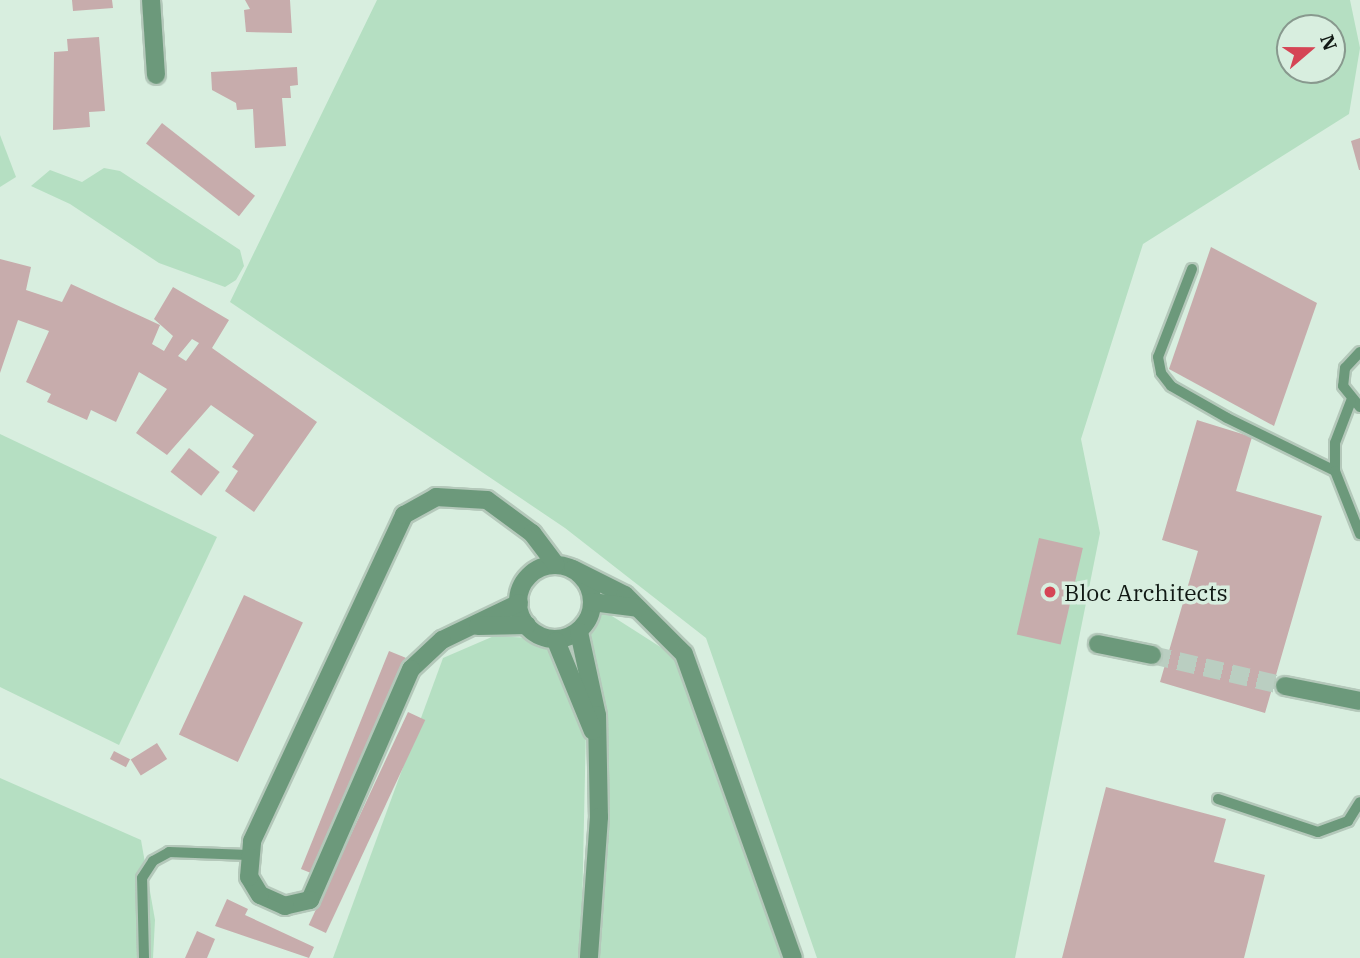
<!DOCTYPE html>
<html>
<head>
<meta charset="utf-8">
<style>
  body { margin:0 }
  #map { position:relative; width:1360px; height:958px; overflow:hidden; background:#d8eedf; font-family:"IBM Plex Serif",serif }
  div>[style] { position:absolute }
  .green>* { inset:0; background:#b5dfc2 }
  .building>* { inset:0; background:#c7acac; transform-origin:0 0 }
  .street-tunnel>* { height:18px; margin-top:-9px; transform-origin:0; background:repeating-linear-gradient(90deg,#bacec1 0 18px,transparent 0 27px) }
  .roads { filter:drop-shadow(2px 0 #b4c8ba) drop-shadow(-2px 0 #b4c8ba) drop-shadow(0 2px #b4c8ba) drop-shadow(0 -2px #b4c8ba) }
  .lane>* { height:10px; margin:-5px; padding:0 5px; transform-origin:5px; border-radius:5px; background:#6c997b }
  .street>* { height:18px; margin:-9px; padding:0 9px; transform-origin:9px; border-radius:9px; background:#6c997b }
  .street>.ring { margin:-9px; padding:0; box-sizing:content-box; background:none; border:18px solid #6c997b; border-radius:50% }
  .dots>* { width:19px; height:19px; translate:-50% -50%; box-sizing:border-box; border:4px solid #d8eedf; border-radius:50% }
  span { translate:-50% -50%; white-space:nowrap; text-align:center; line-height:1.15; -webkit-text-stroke:7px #d8eedf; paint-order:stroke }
  .poi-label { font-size:23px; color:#111914 }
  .left { translate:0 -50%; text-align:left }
  .north { position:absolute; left:1276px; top:14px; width:70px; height:70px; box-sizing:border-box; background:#d8eedf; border:2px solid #88998e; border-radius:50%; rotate:70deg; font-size:19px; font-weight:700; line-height:28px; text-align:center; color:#111914 }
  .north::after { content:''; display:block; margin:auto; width:24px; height:32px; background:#d54555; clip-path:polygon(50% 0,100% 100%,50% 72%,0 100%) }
</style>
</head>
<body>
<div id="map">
  <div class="green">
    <div style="clip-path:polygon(evenodd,377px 0,1350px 0,1360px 48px,1349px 114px,1143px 244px,1081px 439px,1100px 533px,1015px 958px,817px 958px,706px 638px,565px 528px,230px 302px,377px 0,1290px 28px,1332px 28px,1332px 70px,1290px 70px,1290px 28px)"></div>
    <div style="clip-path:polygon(0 135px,16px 177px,0 187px)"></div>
    <div style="clip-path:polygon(104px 168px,120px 171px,240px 250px,244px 266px,236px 280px,225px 287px,159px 263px,70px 204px,31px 186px,50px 170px,82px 182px)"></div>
    <div style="clip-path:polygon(0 434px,217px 537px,119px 745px,0 687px)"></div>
    <div style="clip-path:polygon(590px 602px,673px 655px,788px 958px,594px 958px)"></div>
    <div style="clip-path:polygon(494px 636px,531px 638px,555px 655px,586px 727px,581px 958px,333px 958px,443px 658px)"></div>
    <div style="clip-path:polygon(0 778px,141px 840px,155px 920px,153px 958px,0 958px)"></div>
  </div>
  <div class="building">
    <div style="clip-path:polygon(72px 0,112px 0,113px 8px,73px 11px)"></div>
    <div style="clip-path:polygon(245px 0,290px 0,292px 33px,246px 32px,244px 10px,250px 9px)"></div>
    <div style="clip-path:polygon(99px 37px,105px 111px,89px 112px,90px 127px,53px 130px,54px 52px,68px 51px,67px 39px)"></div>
    <div style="clip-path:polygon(297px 67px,298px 85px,290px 86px,291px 98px,282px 98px,286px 146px,255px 148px,253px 109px,237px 110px,236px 103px,212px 90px,211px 72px)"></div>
    <div style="left:162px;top:123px;width:118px;height:26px;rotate:38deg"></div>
    <div style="clip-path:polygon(1360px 138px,1360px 170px,1359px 170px,1351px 141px)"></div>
    <div style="clip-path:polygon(1211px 247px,1317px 303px,1274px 426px,1169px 369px)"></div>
    <div style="clip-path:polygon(evenodd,0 259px,31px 267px,26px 290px,62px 302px,71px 284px,160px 325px,152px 344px,164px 351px,173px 336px,154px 319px,173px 287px,229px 320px,212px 348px,317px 422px,254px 512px,225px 491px,238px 471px,232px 467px,254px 435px,211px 405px,167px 455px,136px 433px,167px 389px,139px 372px,116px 422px,91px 410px,87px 420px,47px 402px,51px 394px,26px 382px,49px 331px,18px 320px,0 373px,0 259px,192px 339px,199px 343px,186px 361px,178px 356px,192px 339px)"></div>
    <div style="clip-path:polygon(1197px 420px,1252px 437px,1236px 491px,1322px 516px,1265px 713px,1160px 682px,1198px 551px,1162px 540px)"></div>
    <div style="left:189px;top:448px;width:39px;height:30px;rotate:38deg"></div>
    <div style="left:1039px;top:538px;width:45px;height:99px;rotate:13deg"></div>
    <div style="left:244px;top:595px;width:65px;height:154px;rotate:25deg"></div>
    <div style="left:389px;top:651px;width:18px;height:235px;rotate:22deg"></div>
    <div style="left:408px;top:712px;width:19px;height:235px;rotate:25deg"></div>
    <div style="left:157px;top:743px;width:19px;height:31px;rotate:58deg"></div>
    <div style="left:114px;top:751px;width:18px;height:9px;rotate:27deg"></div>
    <div style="clip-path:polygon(1106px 787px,1226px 819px,1214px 862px,1265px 875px,1244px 958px,1062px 958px)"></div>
    <div style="clip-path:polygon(227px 899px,248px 909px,245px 915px,314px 947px,309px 958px,215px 926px)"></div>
    <div style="clip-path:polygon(197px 931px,215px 939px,207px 958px,185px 958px)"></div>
  </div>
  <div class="street-tunnel">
    <div style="left:1152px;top:655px;width:137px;rotate:13.1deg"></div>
  </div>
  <div class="roads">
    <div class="lane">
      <div style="left:1192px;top:269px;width:94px;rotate:111.1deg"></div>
      <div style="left:1158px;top:357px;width:16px;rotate:79deg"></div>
      <div style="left:1161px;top:373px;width:16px;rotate:52deg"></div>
      <div style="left:1171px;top:386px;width:64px;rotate:29.7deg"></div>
      <div style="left:1227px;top:418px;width:120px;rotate:26.1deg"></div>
      <div style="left:1360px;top:352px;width:22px;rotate:133deg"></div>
      <div style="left:1345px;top:368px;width:18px;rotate:96deg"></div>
      <div style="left:1343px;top:386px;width:27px;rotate:51deg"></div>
      <div style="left:1351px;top:401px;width:45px;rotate:110.9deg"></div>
      <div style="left:1335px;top:443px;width:28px;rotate:90deg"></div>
      <div style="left:1335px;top:471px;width:68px;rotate:68.4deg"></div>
      <div style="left:1218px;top:799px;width:105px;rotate:18.3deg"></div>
      <div style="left:1318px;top:832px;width:32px;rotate:-20deg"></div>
      <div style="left:1348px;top:821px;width:22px;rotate:-58deg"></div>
      <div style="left:144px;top:958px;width:80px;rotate:-91.4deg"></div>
      <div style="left:142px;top:878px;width:20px;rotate:-57deg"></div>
      <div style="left:153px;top:861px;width:18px;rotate:-29deg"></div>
      <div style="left:169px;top:852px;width:79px;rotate:2.2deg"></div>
    </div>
    <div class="street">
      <div style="left:151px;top:0;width:75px;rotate:86.2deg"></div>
      <div class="ring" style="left:518px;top:565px;width:56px;height:56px"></div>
      <div style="left:573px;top:569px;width:58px;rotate:26.6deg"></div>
      <div style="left:625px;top:595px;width:83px;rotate:45deg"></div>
      <div style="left:684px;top:654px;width:323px;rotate:70.3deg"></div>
      <div style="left:592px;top:602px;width:46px;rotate:7.4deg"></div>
      <div style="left:519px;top:603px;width:85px;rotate:154.3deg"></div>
      <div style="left:442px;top:640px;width:42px;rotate:136.9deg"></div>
      <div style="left:411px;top:669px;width:252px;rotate:113.6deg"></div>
      <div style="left:310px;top:900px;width:26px;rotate:167deg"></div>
      <div style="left:285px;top:906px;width:27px;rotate:-156deg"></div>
      <div style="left:260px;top:895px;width:21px;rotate:-121deg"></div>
      <div style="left:249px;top:877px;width:36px;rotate:-85deg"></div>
      <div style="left:252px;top:841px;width:360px;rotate:-65deg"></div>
      <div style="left:404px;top:515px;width:37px;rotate:-29deg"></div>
      <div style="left:436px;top:497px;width:51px;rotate:3.4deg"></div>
      <div style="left:487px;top:500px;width:56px;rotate:36.3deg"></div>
      <div style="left:532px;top:533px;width:39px;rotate:53deg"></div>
      <div style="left:478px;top:626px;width:49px;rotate:-1.2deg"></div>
      <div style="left:579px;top:632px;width:85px;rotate:77.8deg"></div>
      <div style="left:597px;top:715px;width:102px;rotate:88.9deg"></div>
      <div style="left:599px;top:817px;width:141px;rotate:94.1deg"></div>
      <div style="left:556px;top:641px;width:97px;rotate:67.7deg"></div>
      <div style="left:1098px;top:644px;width:55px;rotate:11.5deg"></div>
      <div style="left:1285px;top:686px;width:76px;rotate:11.3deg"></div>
    </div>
  </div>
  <div class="dots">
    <div style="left:1050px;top:592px;background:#d54555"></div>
  </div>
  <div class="poi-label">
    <span class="left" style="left:1064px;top:592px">Bloc Architects</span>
  </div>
  <div class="north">N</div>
</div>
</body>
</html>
